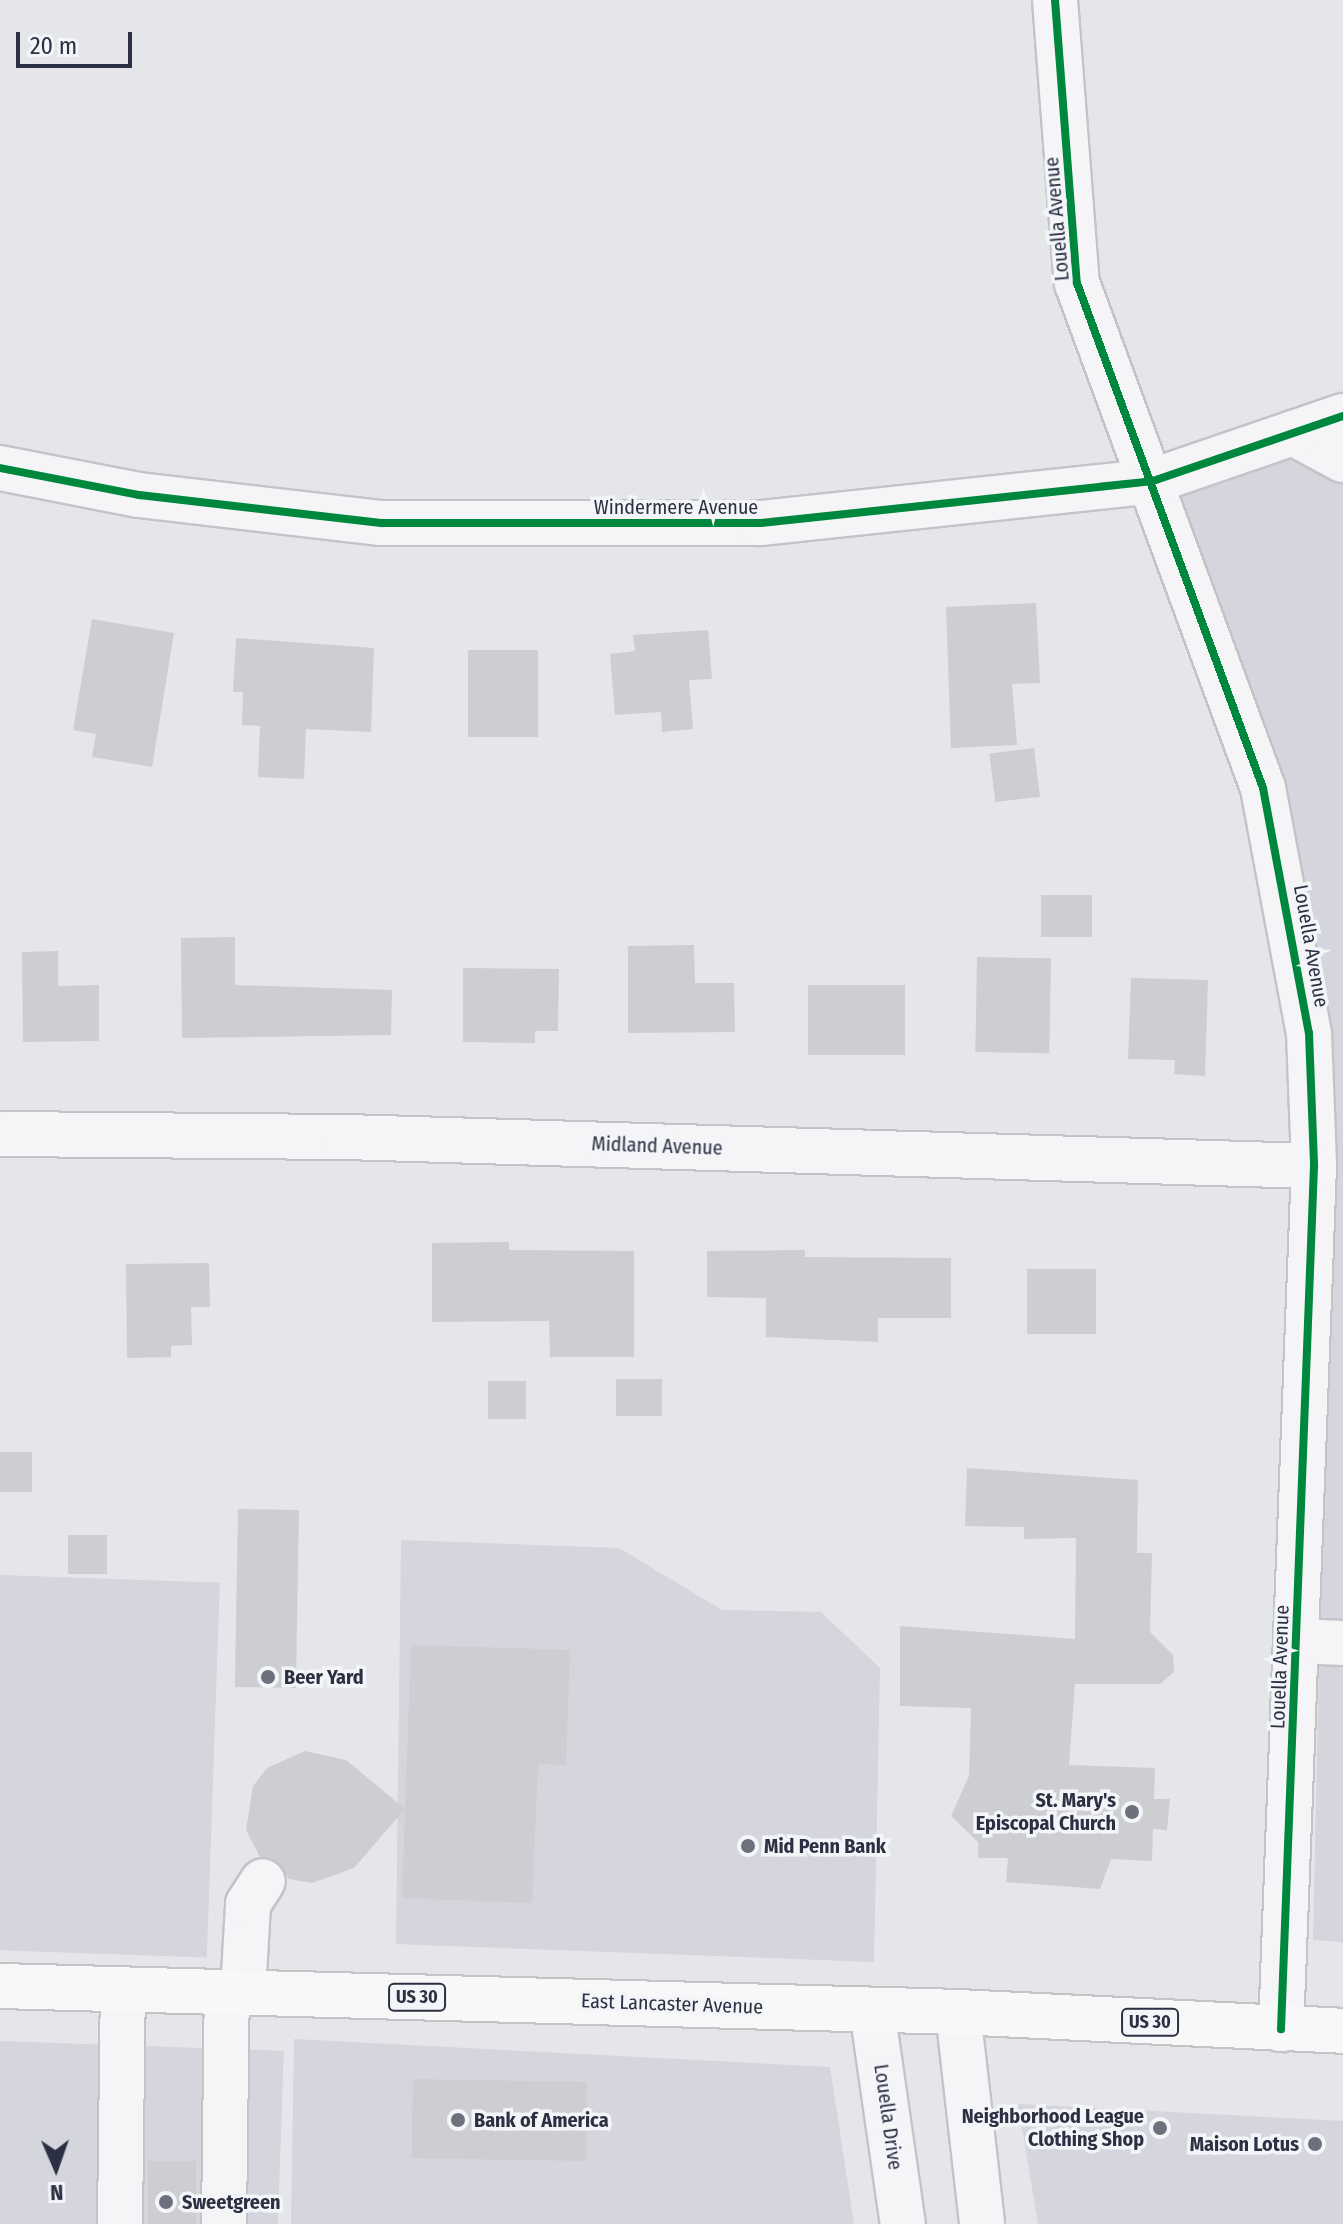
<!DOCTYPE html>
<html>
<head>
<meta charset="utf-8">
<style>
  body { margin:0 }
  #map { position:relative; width:1343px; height:2224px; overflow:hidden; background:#e5e6ea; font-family:"Fira Sans Condensed",sans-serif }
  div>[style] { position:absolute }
  .built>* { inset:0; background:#d4d5dd; transform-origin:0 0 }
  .building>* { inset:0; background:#cdced2; transform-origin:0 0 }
  .roads { filter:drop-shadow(2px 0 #c3c4c8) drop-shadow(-2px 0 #c3c4c8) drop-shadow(0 2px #c3c4c8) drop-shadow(0 -2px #c3c4c8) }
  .minor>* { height:44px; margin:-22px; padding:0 22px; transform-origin:22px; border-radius:22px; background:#f5f5f7 }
  .highway>* { height:44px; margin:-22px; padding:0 22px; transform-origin:22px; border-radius:22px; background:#f8f8f8 }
  .cycleway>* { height:8px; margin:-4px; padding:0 4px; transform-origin:4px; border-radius:4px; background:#00873e }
  .dots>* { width:22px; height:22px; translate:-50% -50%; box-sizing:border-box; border:4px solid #f4f5f9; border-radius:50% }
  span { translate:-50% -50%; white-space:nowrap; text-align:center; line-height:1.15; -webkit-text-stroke:7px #f4f5f9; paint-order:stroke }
  .shield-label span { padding:2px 6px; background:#f4f5f9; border:2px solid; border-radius:6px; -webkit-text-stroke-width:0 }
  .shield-label { font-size:18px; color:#2c3043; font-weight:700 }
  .street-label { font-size:20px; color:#2c3043 }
  .poi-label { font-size:20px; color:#2c3043; font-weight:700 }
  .left { translate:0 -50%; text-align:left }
  .right { translate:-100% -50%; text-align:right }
  .north { position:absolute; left:16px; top:2128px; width:80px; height:80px; -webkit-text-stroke:6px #f4f5f9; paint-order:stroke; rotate:178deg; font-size:22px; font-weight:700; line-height:32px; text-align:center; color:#2c3043 }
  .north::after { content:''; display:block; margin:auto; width:28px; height:36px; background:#2c3043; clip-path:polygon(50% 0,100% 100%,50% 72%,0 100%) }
  .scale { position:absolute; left:16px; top:32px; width:116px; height:36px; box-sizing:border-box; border:4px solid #2c3043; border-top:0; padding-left:10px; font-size:24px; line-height:28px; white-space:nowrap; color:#2c3043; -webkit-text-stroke:6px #f4f5f9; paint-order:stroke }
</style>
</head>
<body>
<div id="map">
  <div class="built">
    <div style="clip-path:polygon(1343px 416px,1343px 1643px,1298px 1641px,1309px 1033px,1153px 481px)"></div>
    <div style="clip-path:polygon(401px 1540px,619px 1548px,722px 1610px,821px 1612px,880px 1668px,874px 1962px,396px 1944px)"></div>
    <div style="left:0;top:1575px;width:220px;height:375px;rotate:2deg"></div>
    <div style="clip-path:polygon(1319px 1663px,1343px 1663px,1343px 1942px,1313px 1940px)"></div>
    <div style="clip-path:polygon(294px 2039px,830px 2067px,854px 2224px,291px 2224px)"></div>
    <div style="left:0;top:2041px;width:284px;height:183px;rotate:2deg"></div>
    <div style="clip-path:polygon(1018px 2104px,1343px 2121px,1343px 2224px,1038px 2224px)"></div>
  </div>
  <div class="building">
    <div style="clip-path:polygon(1036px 603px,1040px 683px,1012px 684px,1017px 745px,951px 748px,946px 607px)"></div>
    <div style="clip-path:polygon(92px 619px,174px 633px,152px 767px,92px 757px,96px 734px,73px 730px)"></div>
    <div style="clip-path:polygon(708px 630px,712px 679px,689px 680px,693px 729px,662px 732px,661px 712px,615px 715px,610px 654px,635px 651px,633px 635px)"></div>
    <div style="clip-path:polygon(236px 638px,374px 648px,371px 732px,306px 729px,304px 779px,258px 777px,260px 726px,242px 725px,243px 692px,233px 692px)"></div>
    <div style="left:468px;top:650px;width:70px;height:87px"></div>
    <div style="left:1034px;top:748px;width:49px;height:45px;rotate:83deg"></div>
    <div style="left:1041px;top:895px;width:51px;height:42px"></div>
    <div style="clip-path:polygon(235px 937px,235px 985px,392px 990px,391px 1035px,182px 1038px,181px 938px)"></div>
    <div style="clip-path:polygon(694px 945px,695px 983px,734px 983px,735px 1032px,628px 1033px,628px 946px)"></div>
    <div style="clip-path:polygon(58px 951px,58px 986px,99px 985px,99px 1041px,23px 1042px,22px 952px)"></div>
    <div style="left:977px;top:957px;width:74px;height:95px;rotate:1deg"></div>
    <div style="clip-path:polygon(463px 968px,559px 969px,558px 1031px,535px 1031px,535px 1043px,463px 1042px)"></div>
    <div style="clip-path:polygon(1131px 978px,1208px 980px,1205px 1076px,1174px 1074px,1175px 1060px,1128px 1059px)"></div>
    <div style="left:808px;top:985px;width:97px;height:70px"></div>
    <div style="clip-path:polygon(509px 1242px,509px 1250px,634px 1251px,634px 1357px,550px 1357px,549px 1321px,432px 1322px,432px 1243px)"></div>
    <div style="clip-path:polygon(805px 1250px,805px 1257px,951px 1258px,951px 1318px,878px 1318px,878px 1342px,766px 1337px,766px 1298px,707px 1297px,707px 1251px)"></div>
    <div style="clip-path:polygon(209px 1263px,210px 1307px,191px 1307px,192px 1345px,171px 1346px,171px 1357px,127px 1358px,126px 1264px)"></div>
    <div style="left:1027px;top:1269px;width:69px;height:65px"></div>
    <div style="left:662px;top:1379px;width:37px;height:46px;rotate:90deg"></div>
    <div style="left:488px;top:1381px;width:38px;height:38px"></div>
    <div style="left:0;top:1452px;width:32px;height:40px"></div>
    <div style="clip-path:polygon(967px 1468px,1138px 1480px,1137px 1553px,1152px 1553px,1150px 1632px,1173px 1655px,1174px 1672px,1160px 1684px,1075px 1684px,1069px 1765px,1155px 1768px,1154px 1799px,1170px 1799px,1167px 1830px,1153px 1829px,1152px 1861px,1111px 1859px,1100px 1889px,1006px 1882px,1008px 1858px,978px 1858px,978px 1842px,951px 1816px,969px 1776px,971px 1708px,900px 1706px,900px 1626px,1075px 1639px,1076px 1538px,1024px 1539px,1024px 1527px,965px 1526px)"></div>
    <div style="left:238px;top:1509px;width:61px;height:178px;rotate:1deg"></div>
    <div style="left:68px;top:1535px;width:39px;height:39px"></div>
    <div style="clip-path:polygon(411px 1645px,570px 1650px,566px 1765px,538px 1764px,532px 1903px,402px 1898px)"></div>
    <div style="clip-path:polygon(305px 1751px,346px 1760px,405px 1809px,354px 1868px,312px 1883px,289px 1879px,277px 1861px,260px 1857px,246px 1830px,253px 1786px,267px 1768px)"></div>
    <div style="left:413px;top:2079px;width:174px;height:79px;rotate:1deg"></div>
    <div style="left:148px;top:2161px;width:48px;height:63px"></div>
  </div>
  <div class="roads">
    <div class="minor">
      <div style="left:1055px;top:0;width:284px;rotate:85.6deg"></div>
      <div style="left:1077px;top:283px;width:538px;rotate:69.78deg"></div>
      <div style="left:1263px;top:788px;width:249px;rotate:79.4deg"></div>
      <div style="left:1309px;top:1033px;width:133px;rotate:87.8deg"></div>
      <div style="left:1314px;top:1166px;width:864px;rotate:92.19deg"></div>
      <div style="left:1293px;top:433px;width:57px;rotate:28.4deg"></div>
      <div style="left:0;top:468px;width:142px;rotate:11deg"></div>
      <div style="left:139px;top:495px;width:244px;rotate:6.6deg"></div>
      <div style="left:381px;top:523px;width:380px"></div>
      <div style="left:761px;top:523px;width:394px;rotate:-6.1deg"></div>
      <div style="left:1153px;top:481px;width:201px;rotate:-18.9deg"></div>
      <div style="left:0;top:1134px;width:346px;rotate:0.5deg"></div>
      <div style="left:346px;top:1137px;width:968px;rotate:1.72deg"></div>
      <div style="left:1298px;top:1641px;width:45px;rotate:2.5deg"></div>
      <div style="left:243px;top:1992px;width:88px;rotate:-86.7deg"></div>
      <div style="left:248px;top:1904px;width:27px;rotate:-57deg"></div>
      <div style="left:872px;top:2010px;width:216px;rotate:81.8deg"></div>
      <div style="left:958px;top:2012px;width:213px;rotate:83.5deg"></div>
      <div style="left:120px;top:2224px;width:235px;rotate:-89.3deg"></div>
      <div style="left:224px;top:2224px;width:232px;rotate:-89.3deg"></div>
    </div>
    <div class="highway">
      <div style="left:0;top:1986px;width:958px;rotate:1.55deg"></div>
      <div style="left:958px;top:2012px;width:385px;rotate:2.8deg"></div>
    </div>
  </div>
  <div class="cycleway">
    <div style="left:1055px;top:0;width:284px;rotate:85.6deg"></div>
    <div style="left:1077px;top:283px;width:538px;rotate:69.78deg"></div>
    <div style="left:1263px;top:788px;width:249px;rotate:79.4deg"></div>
    <div style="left:1309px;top:1033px;width:133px;rotate:87.8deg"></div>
    <div style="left:1314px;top:1166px;width:864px;rotate:92.19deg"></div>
    <div style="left:0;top:468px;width:142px;rotate:11deg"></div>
    <div style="left:139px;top:495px;width:244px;rotate:6.6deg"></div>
    <div style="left:381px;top:523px;width:380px"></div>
    <div style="left:761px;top:523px;width:394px;rotate:-6.1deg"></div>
    <div style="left:1153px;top:481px;width:201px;rotate:-18.9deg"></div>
  </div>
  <div class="dots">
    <div style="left:268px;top:1677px;background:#6d707d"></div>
    <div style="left:1132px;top:1812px;background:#6d707d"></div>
    <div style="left:748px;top:1846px;background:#6d707d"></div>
    <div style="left:458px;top:2120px;background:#6d707d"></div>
    <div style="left:1160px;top:2128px;background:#6d707d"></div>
    <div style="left:1315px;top:2144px;background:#6d707d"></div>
    <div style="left:166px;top:2202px;background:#6d707d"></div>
  </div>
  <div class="shield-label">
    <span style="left:417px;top:1997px">US 30</span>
    <span style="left:1150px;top:2022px">US 30</span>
  </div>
  <div class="street-label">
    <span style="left:1057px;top:219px;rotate:-95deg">Louella Avenue</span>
    <span style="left:676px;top:507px">Windermere Avenue</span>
    <span style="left:1311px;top:946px;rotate:80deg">Louella Avenue</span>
    <span style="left:657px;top:1146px;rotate:2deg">Midland Avenue</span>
    <span style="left:1280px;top:1667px;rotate:-88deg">Louella Avenue</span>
    <span style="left:672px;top:2004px;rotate:2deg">East Lancaster Avenue</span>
    <span style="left:888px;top:2117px;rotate:82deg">Louella Drive</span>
  </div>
  <div class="poi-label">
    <span class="left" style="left:284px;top:1677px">Beer Yard</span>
    <span class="right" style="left:1116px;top:1812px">St. Mary's<br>Episcopal Church</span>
    <span class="left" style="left:764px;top:1846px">Mid Penn Bank</span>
    <span class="right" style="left:1144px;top:2128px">Neighborhood League<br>Clothing Shop</span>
    <span class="left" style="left:474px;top:2120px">Bank of America</span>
    <span class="right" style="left:1299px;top:2144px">Maison Lotus</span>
    <span class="left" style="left:182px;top:2202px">Sweetgreen</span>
  </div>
  <div class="north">N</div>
  <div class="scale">20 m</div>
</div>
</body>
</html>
